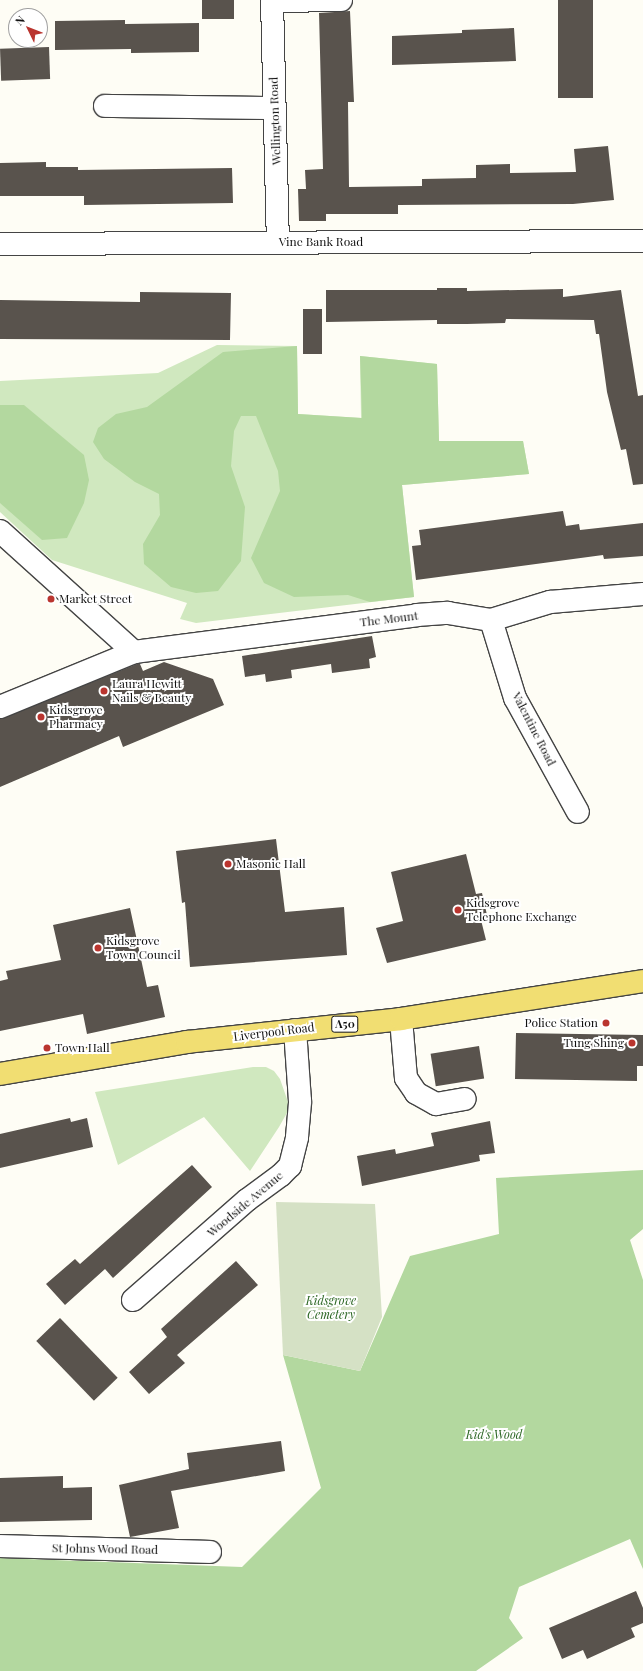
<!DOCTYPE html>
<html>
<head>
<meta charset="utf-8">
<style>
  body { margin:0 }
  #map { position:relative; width:643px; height:1671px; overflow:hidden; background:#fefdf5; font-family:"Playfair Display",serif }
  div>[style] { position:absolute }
  .green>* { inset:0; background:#d0e8bf }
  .forest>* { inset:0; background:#b3d89f }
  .cemetery>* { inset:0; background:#d5e1c5 }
  .building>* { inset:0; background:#59534d; transform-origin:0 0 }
  .roads { filter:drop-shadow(1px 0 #444) drop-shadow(-1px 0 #444) drop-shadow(0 1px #444) drop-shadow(0 -1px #444) }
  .minor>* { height:22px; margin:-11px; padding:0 11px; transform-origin:11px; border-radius:11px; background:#fff }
  .major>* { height:22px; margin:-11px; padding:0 11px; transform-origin:11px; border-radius:11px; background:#f1de72 }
  .dots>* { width:11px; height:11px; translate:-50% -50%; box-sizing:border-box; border:2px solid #fff; border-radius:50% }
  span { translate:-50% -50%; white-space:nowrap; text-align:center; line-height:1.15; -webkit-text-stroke:4px #fff; paint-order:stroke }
  .shield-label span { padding:1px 3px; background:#fff; border:1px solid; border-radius:3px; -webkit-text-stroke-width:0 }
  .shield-label { font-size:11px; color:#111; font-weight:700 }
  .street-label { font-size:12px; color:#111 }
  .poi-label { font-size:12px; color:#111 }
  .left { translate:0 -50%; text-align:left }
  .right { translate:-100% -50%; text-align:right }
  .park-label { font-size:12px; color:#2b6623; font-style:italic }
  .north { position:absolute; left:8px; top:8px; width:40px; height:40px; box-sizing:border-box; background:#fff; border:1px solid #a0a0a0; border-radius:50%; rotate:313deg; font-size:11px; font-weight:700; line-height:16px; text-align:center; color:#111 }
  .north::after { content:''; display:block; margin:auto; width:14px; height:18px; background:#ba352f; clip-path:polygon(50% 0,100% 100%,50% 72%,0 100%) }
</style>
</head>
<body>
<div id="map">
  <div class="green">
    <div style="clip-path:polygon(217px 345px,297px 346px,298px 414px,361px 418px,360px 356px,437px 364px,439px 441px,523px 441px,529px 474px,402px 485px,414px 597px,196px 623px,180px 619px,187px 603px,52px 560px,0 512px,0 381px,158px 373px)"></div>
    <div style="clip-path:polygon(253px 1067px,266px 1067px,274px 1071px,280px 1079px,288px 1102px,288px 1111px,279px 1127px,250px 1171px,204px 1117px,118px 1165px,95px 1092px)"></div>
  </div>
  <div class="forest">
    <div style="clip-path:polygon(297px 346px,298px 414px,362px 418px,360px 356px,437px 364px,439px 441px,523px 441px,529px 474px,402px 485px,414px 597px,370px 602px,348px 595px,294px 597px,264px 583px,251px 558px,280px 491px,278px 471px,256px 416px,241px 416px,234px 431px,231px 466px,245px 507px,241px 561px,218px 591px,196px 593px,171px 587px,144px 564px,143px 544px,160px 515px,159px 494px,135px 482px,104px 459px,93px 442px,98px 428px,116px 414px,147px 407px,223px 352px)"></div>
    <div style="clip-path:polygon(0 405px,24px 405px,84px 455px,89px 480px,84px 503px,67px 538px,42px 540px,0 503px)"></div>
    <div style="clip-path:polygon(643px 1170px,643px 1229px,630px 1240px,643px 1280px,643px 1569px,630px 1539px,519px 1587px,509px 1618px,523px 1638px,476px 1671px,0 1671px,0 1558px,242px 1567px,321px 1488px,283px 1355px,360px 1371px,410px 1256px,499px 1234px,496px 1178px)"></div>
  </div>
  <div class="cemetery">
    <div style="clip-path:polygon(276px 1202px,375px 1204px,382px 1317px,360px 1371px,283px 1355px)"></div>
  </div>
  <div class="building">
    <div style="left:202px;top:0;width:32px;height:19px"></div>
    <div style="left:558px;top:0;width:35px;height:98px"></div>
    <div style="clip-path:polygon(350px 11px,354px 102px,348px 102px,349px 187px,422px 186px,422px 179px,476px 178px,476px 165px,510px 164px,510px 173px,576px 172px,574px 149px,608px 146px,614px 200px,573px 204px,398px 205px,398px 214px,326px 214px,326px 221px,299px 221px,298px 189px,306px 189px,305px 170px,323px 169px,319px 13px)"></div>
    <div style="clip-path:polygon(125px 20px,125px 24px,199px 23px,199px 52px,131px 53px,131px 49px,55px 50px,55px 21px)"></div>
    <div style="clip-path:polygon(514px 28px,516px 61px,392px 65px,392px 36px,462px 33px,462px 30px)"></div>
    <div style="left:49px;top:47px;width:32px;height:49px;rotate:88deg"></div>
    <div style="clip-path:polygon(46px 162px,46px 167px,78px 167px,78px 170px,232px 168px,233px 203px,84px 205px,84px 196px,0 196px,0 163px)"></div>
    <div style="clip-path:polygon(437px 288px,467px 288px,467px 291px,563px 289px,563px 297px,621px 290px,638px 396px,643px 395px,643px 484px,633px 485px,626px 449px,621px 450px,607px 392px,599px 334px,596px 334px,594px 320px,506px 319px,505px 323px,467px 324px,437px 324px,437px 320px,326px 322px,326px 290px,437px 290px)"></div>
    <div style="clip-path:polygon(140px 292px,231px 293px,230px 340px,0 339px,0 300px,140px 302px)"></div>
    <div style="left:303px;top:309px;width:19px;height:45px"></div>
    <div style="clip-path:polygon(563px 511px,566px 526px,579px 524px,580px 530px,643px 523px,643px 556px,604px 559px,603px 555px,416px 580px,412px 546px,421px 545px,419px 530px)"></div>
    <div style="clip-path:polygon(372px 636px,376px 657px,369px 659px,370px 668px,332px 673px,331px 664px,291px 670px,292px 678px,266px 682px,265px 674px,245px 677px,242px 656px)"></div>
    <div style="clip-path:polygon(164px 662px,213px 679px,224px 705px,123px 747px,119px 736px,0 787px,0 719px,137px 664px,140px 664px,143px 671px)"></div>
    <div style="clip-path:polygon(276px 839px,285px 912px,344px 907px,347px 955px,190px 967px,185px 902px,182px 903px,176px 851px)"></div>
    <div style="clip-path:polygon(466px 854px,476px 894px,482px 893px,487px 915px,480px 916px,486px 940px,387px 963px,376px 928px,403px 921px,391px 872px)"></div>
    <div style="clip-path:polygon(130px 908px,147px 987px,158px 985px,165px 1017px,87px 1034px,83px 1014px,0 1031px,0 981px,8px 979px,6px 971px,61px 960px,53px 925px)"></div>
    <div style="clip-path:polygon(516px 1033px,643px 1035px,643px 1066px,637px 1066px,637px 1081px,515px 1079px)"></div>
    <div style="left:479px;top:1046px;width:33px;height:49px;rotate:81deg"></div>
    <div style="clip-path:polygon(70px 1118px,71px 1122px,87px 1118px,93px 1147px,0 1168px,0 1134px)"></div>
    <div style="clip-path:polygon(490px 1121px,495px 1153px,479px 1155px,480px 1161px,362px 1186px,357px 1156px,395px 1149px,396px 1154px,434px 1146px,431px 1133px)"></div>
    <div style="clip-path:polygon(192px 1165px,212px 1187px,113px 1278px,105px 1269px,65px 1305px,46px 1284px,75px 1259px,80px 1264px)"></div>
    <div style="clip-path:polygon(236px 1261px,258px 1285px,177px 1355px,185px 1363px,149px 1394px,129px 1372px,167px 1337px,161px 1329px)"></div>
    <div style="left:60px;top:1318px;width:83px;height:33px;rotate:46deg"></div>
    <div style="clip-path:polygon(281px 1441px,285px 1471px,171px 1491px,179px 1528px,130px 1537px,119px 1485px,189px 1469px,187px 1453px)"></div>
    <div style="clip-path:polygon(63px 1476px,63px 1488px,92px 1487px,92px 1520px,0 1522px,0 1478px)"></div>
    <div style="clip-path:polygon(636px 1591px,643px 1608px,643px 1623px,631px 1628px,635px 1637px,587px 1659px,583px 1650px,562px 1659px,549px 1628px)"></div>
  </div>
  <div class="roads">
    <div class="minor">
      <div style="left:272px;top:0;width:243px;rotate:88.6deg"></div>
      <div style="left:273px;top:1px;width:68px;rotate:-0.8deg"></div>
      <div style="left:105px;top:106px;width:169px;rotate:0.7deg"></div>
      <div style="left:0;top:244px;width:643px;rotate:-0.27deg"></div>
      <div style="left:0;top:531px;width:181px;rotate:42.1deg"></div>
      <div style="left:491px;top:620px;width:82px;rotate:72.9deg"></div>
      <div style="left:515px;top:698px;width:130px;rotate:61.1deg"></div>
      <div style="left:0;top:707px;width:145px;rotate:-22.3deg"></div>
      <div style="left:134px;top:652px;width:285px;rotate:-7.4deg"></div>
      <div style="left:417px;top:615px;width:31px;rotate:-4deg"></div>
      <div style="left:448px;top:613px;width:44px;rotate:9.2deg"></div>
      <div style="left:491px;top:620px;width:62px;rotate:-17deg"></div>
      <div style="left:550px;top:602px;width:93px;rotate:-4.9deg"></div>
      <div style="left:401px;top:1019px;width:59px;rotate:85.2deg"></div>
      <div style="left:406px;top:1078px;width:18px;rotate:56deg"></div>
      <div style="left:416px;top:1093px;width:23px;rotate:29deg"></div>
      <div style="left:436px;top:1104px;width:29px;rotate:-10deg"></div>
      <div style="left:133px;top:1300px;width:152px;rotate:-41.3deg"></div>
      <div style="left:247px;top:1200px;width:42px;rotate:-36.3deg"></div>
      <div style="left:281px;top:1175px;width:13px;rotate:-45deg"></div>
      <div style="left:290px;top:1166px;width:30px;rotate:-76deg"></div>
      <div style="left:297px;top:1137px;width:36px;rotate:-85deg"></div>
      <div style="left:300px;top:1101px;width:71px;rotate:-94deg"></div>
      <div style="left:0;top:1546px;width:210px;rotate:1.6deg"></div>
    </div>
    <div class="major">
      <div style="left:0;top:1074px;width:190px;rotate:-9.7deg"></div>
      <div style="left:187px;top:1042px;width:215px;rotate:-6.1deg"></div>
      <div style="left:401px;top:1019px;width:245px;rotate:-8.9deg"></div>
    </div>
  </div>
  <div class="dots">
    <div style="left:51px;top:599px;background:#ba352f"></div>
    <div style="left:104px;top:691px;background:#ba352f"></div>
    <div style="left:41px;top:717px;background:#ba352f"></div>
    <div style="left:228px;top:864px;background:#ba352f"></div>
    <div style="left:458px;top:910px;background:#ba352f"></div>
    <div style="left:98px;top:948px;background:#ba352f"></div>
    <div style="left:606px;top:1023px;background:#ba352f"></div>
    <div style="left:632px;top:1043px;background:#ba352f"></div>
    <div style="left:47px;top:1048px;background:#ba352f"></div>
  </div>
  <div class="shield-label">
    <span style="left:345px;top:1024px">A50</span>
  </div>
  <div class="street-label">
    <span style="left:275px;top:121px;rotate:-92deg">Wellington Road</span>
    <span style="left:321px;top:242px">Vine Bank Road</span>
    <span style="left:389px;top:619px;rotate:-7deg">The Mount</span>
    <span style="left:534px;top:729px;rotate:63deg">Valentine Road</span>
    <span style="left:274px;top:1032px;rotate:-7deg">Liverpool Road</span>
    <span style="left:245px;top:1204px;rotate:-40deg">Woodside Avenue</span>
    <span style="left:105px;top:1549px;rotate:1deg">St Johns Wood Road</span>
  </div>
  <div class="poi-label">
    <span class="left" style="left:59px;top:599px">Market Street</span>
    <span class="left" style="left:112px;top:691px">Laura Hewitt<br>Nails &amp; Beauty</span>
    <span class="left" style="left:49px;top:717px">Kidsgrove<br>Pharmacy</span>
    <span class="left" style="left:236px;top:864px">Masonic Hall</span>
    <span class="left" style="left:466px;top:910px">Kidsgrove<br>Telephone Exchange</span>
    <span class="left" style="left:106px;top:948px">Kidsgrove<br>Town Council</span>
    <span class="right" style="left:598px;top:1023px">Police Station</span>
    <span class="right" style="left:624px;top:1043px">Tung Shing</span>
    <span class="left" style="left:55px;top:1048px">Town Hall</span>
  </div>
  <div class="park-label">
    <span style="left:331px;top:1308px">Kidsgrove<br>Cemetery</span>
    <span style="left:494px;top:1435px">Kid's Wood</span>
  </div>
  <div class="north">N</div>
</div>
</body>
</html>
